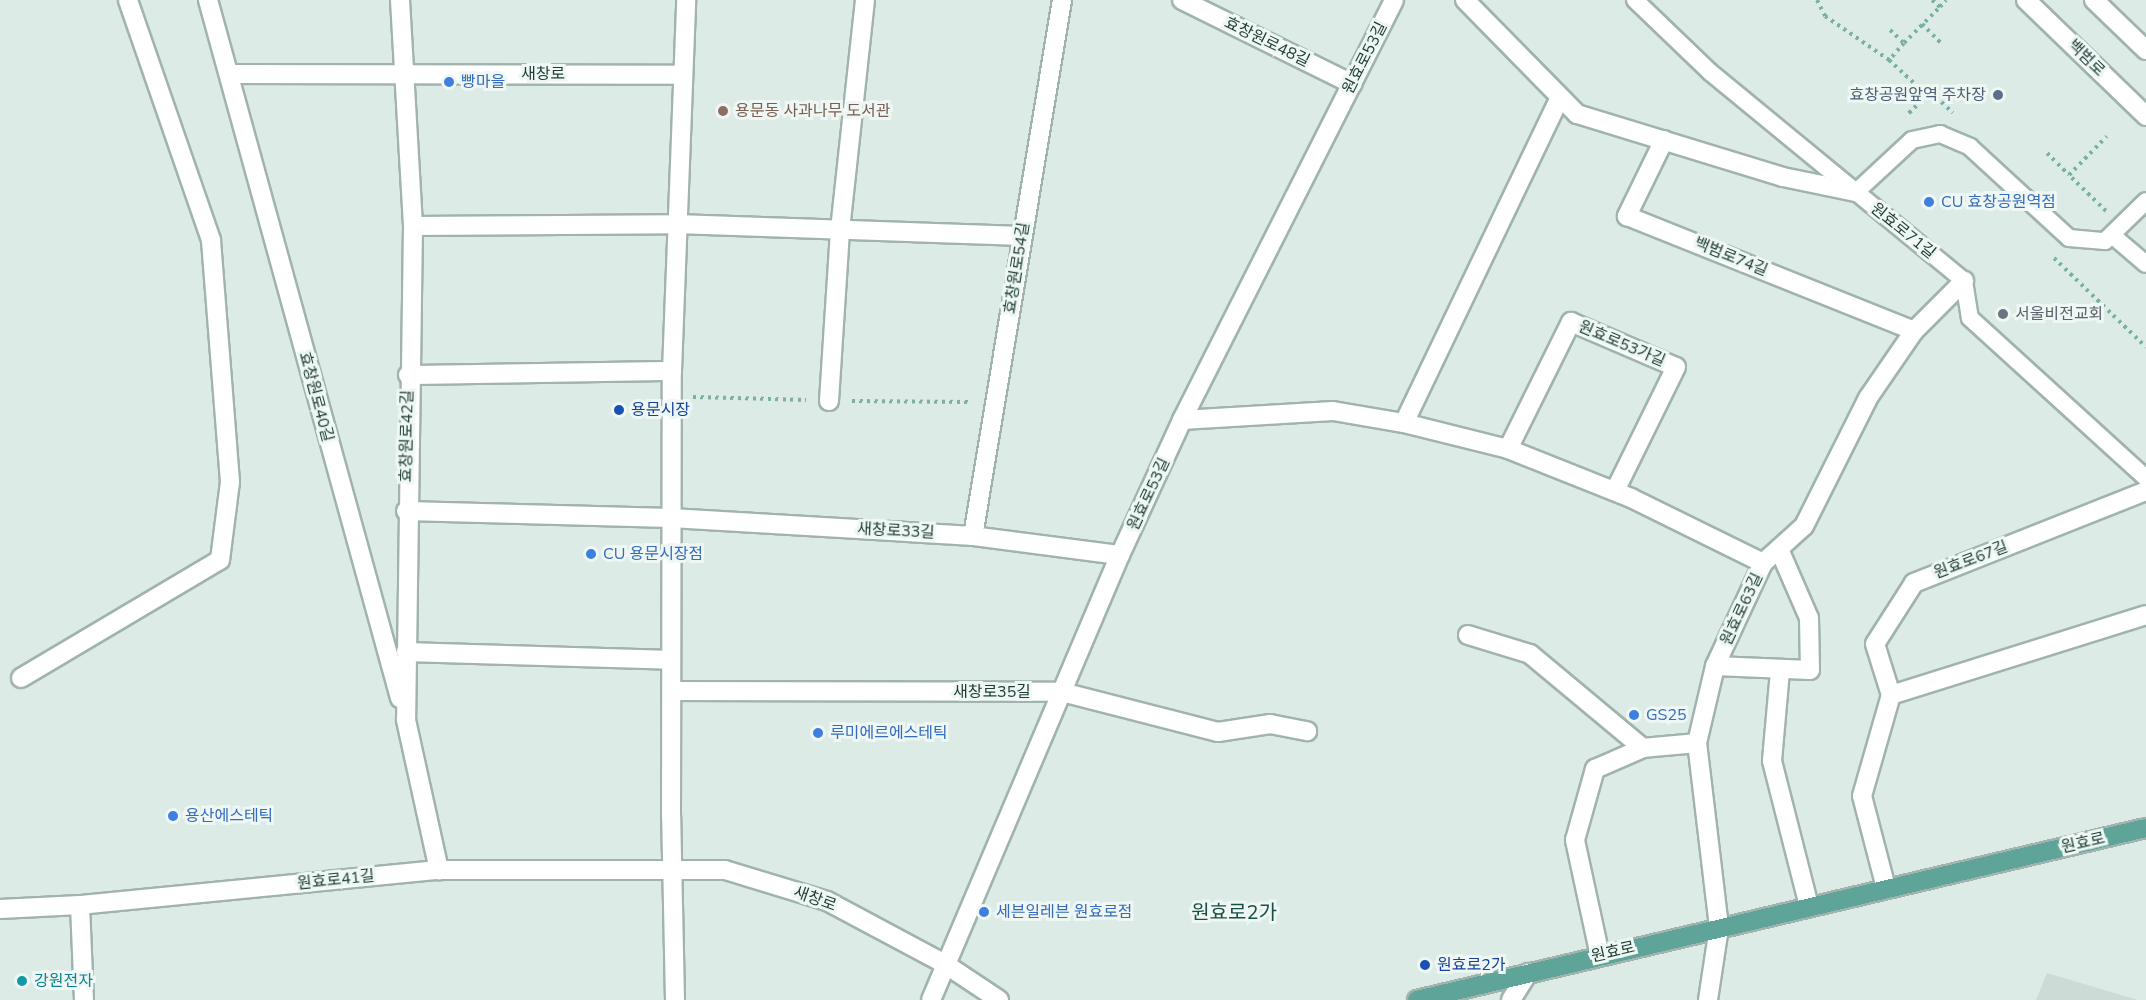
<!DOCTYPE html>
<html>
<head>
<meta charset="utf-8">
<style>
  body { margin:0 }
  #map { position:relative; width:2146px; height:1000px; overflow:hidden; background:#ddebe6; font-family:"Nunito Sans","Noto Sans KR",sans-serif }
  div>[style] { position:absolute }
  .built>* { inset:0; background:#ccdbd5 }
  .path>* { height:4px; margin-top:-2px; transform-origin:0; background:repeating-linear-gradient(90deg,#7bb1a5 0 3px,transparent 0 7.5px) }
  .roads { filter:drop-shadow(2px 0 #a0b3ae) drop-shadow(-2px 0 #a0b3ae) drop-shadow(0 2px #a0b3ae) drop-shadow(0 -2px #a0b3ae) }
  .lane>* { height:16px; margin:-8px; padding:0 8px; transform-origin:8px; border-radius:8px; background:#fff }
  .street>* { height:18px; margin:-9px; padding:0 9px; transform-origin:9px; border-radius:9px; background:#fff }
  .secondary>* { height:18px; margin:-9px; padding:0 9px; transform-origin:9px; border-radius:9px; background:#fff }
  .primary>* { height:18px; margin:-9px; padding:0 9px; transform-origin:9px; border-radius:9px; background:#5ea498 }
  .dots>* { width:16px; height:16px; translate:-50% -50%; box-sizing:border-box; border:3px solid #eef7f3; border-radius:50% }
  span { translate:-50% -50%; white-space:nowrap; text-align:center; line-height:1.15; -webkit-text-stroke:6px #eef7f3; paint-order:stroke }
  .street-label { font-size:16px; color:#1e3b36 }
  .shop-label { font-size:16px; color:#366cbe }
  .left { translate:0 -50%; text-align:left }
  .service-label { font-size:16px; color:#4e5e75 }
  .right { translate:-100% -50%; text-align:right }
  .education-label { font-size:16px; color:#785e54 }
  .worship-label { font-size:16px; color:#5b616d }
  .transit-label { font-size:16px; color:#164399 }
  .culture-label { font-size:16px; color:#0d838f }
  .quarter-label { font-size:20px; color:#184f46 }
</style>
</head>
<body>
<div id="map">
  <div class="built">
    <div style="clip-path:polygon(2047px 973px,2138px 1000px,2036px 1000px)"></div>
  </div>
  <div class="path">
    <div style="left:1817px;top:0;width:18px;rotate:63deg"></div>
    <div style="left:1825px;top:16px;width:78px;rotate:34.5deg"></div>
    <div style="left:1940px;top:7px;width:9px;rotate:-49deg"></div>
    <div style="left:1922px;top:24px;width:28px;rotate:45deg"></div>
    <div style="left:1890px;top:30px;width:19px;rotate:43deg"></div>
    <div style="left:1904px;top:43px;width:51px;rotate:-45deg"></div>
    <div style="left:1940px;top:7px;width:11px;rotate:-139deg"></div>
    <div style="left:1904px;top:43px;width:23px;rotate:131deg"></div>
    <div style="left:1889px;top:60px;width:52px;rotate:42.6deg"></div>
    <div style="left:1927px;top:95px;width:30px;rotate:135deg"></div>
    <div style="left:1927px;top:95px;width:9px;rotate:13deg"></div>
    <div style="left:1936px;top:97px;width:23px;rotate:43deg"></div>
    <div style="left:2047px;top:153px;width:31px;rotate:45deg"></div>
    <div style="left:2106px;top:211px;width:52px;rotate:-135.8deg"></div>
    <div style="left:2069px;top:175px;width:54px;rotate:-45.7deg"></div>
    <div style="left:2054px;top:258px;width:128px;rotate:44.1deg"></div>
    <div style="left:693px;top:397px;width:113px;rotate:1.5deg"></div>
    <div style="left:852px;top:401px;width:119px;rotate:0.5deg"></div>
  </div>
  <div class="roads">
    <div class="lane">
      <div style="left:1635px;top:0;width:104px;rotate:43.8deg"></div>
      <div style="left:1710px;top:72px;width:329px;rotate:39.4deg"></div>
      <div style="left:1964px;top:281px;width:37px;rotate:81deg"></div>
      <div style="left:1970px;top:318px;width:238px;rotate:42.3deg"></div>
      <div style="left:1856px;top:192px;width:76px;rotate:-42.9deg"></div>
      <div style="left:1912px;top:140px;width:29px;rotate:-12deg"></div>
      <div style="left:1940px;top:134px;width:33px;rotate:23deg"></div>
      <div style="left:1970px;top:147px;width:134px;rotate:42.6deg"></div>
      <div style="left:2069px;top:238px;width:36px;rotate:5deg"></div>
      <div style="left:2105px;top:241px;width:57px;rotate:-44.3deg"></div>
      <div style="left:2113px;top:236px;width:43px;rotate:40.3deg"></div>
    </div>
    <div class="street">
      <div style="left:208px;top:0;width:724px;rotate:74.62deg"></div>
      <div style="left:400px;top:0;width:226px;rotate:86.7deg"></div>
      <div style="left:413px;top:226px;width:494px;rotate:90.8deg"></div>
      <div style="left:406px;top:720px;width:154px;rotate:77.6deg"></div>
      <div style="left:1182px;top:0;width:190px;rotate:26.3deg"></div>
      <div style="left:1465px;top:0;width:160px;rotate:45.5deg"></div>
      <div style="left:1577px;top:114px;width:215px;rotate:17deg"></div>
      <div style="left:1783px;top:177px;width:75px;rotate:11.6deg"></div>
      <div style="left:229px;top:74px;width:454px;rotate:0.1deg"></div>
      <div style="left:1664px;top:140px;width:85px;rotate:116deg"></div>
      <div style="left:1627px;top:216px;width:309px;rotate:21.8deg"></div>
      <div style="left:413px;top:226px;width:263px;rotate:-0.4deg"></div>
      <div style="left:676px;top:224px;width:347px;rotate:2deg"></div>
      <div style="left:408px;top:375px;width:264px;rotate:-0.9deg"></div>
      <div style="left:829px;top:401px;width:171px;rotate:-86.3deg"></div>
      <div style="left:840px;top:230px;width:231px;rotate:-83.8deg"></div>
      <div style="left:1182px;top:420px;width:151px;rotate:-3.4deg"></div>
      <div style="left:1333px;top:411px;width:72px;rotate:9.6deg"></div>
      <div style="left:1404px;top:423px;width:107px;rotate:14deg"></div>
      <div style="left:1508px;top:449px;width:132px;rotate:21.7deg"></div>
      <div style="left:1631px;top:498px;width:147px;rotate:26.2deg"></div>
      <div style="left:1404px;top:423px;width:361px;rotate:-64.4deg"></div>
      <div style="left:1508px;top:449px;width:142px;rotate:-63.6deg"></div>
      <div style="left:1571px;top:322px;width:114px;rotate:23.2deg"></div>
      <div style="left:1676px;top:367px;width:138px;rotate:116.2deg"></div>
      <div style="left:2146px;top:491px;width:250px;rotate:158.4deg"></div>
      <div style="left:1914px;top:583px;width:72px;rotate:122.6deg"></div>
      <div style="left:1875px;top:644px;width:53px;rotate:72.6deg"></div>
      <div style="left:1891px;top:695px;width:267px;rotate:-17.4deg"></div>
      <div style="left:406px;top:511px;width:265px;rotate:1.5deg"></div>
      <div style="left:671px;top:518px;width:303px;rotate:3.4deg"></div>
      <div style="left:973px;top:536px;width:148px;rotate:7.4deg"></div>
      <div style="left:973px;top:536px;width:543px;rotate:-80.57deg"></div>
      <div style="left:1468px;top:635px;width:65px;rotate:17deg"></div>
      <div style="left:1530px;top:654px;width:147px;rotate:39.8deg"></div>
      <div style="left:406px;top:652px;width:265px;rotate:1.7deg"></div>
      <div style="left:1715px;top:666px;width:95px;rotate:2.4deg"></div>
      <div style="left:1810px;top:670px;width:52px;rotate:-91.1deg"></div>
      <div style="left:1809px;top:618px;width:75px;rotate:-113.5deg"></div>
      <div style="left:1780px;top:671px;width:90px;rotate:95.1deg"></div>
      <div style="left:1772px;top:761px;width:150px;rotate:75.7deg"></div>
      <div style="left:21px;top:678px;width:231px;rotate:-30.7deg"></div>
      <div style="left:220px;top:560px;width:79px;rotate:-82.7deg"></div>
      <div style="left:230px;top:482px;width:243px;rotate:-94.5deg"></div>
      <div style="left:211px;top:240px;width:254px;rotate:-109.1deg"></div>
      <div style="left:672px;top:691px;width:390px;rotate:0.1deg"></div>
      <div style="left:1062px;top:692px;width:161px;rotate:14.4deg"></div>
      <div style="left:1218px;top:732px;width:53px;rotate:-8.7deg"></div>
      <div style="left:1270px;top:724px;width:38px;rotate:11deg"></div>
      <div style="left:1886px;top:888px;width:95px;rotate:-104.6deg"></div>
      <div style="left:1862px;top:796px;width:105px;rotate:-74deg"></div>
      <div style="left:80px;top:905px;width:95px;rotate:87.6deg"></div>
      <div style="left:0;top:909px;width:80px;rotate:-2.9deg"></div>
      <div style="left:80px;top:905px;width:361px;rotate:-5.6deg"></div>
      <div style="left:439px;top:870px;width:286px"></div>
      <div style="left:725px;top:870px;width:107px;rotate:16.9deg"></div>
      <div style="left:827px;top:901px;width:134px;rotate:28.1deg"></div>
      <div style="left:945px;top:964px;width:65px;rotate:33.7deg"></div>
      <div style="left:1600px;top:956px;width:119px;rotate:-102.2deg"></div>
      <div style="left:1575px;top:840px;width:74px;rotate:-74.3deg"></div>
      <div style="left:1595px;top:769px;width:52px;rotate:-23.6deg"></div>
      <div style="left:1643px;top:748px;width:54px;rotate:-5.3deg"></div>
      <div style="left:931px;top:1000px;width:483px;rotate:-67deg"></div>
      <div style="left:1120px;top:555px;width:149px;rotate:-65.3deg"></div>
      <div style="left:1182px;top:420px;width:470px;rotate:-63.2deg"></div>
      <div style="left:1511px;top:1000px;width:32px;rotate:-58deg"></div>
      <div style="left:1708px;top:1000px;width:74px;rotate:-81.4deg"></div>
      <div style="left:1719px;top:927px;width:185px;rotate:-96.8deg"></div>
      <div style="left:1697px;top:743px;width:79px;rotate:-76.8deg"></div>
      <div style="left:1715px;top:666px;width:114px;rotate:-65deg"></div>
      <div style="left:1763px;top:563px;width:55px;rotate:-42.1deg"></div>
      <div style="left:1804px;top:526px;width:143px;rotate:-63.4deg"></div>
      <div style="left:1868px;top:398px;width:81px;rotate:-55.5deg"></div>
      <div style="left:1914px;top:331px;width:71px;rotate:-45deg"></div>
    </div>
    <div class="secondary">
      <div style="left:2026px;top:0;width:167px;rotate:44deg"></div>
      <div style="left:2094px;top:0;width:72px;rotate:43.9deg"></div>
      <div style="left:675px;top:1000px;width:184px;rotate:-91.2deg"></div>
      <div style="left:671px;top:816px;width:445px;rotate:-89.9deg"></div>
      <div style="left:672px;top:371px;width:371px;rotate:-87.8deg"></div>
    </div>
    <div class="primary">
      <div style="left:1417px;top:1000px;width:749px;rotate:-13.28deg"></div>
    </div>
  </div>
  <div class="dots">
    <div style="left:449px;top:82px;background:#3f7fe0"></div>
    <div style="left:1998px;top:95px;background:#5c6f8a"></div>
    <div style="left:723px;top:111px;background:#8d6e63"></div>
    <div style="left:1929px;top:202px;background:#3f7fe0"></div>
    <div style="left:2003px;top:314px;background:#6b7280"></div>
    <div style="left:619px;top:410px;background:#1a4fb4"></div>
    <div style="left:591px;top:554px;background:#3f7fe0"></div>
    <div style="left:1634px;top:715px;background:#3f7fe0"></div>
    <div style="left:818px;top:733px;background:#3f7fe0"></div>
    <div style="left:173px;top:816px;background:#3f7fe0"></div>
    <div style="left:984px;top:912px;background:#3f7fe0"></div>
    <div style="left:1425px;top:965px;background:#1a4fb4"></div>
    <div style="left:22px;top:981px;background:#0f9aa8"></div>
  </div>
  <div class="street-label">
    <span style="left:1267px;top:42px;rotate:26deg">효창원로48길</span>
    <span style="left:1365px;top:58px;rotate:-63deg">원효로53길</span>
    <span style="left:2086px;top:58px;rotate:44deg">백범로</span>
    <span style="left:543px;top:74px">새창로</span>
    <span style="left:1903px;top:231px;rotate:39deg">원효로71길</span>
    <span style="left:1731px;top:257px;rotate:22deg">백범로74길</span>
    <span style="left:1017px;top:268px;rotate:-81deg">효창원로54길</span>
    <span style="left:1622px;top:344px;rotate:23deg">원효로53가길</span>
    <span style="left:316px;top:397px;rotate:75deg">효창원로40길</span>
    <span style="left:407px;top:436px;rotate:-89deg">효창원로42길</span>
    <span style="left:1149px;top:494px;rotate:-65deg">원효로53길</span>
    <span style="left:896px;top:531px;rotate:3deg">새창로33길</span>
    <span style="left:1971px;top:560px;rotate:-21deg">원효로67길</span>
    <span style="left:1742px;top:609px;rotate:-65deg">원효로63길</span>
    <span style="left:992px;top:692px">새창로35길</span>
    <span style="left:2083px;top:843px;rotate:-13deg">원효로</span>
    <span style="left:336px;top:880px;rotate:-6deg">원효로41길</span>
    <span style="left:815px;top:899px;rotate:20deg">새창로</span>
    <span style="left:1613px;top:952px;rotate:-13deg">원효로</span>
  </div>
  <div class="shop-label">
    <span class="left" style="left:461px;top:82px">빵마을</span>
    <span class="left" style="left:1941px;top:202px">CU 효창공원역점</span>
    <span class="left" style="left:603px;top:554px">CU 용문시장점</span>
    <span class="left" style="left:1646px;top:715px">GS25</span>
    <span class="left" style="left:830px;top:733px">루미에르에스테틱</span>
    <span class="left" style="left:185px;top:816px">용산에스테틱</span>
    <span class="left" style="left:996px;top:912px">세븐일레븐 원효로점</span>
  </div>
  <div class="service-label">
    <span class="right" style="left:1986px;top:95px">효창공원앞역 주차장</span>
  </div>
  <div class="education-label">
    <span class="left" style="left:735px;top:111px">용문동 사과나무 도서관</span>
  </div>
  <div class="worship-label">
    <span class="left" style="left:2015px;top:314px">서울비전교회</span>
  </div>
  <div class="transit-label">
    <span class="left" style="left:631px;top:410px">용문시장</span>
    <span class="left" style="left:1437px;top:965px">원효로2가</span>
  </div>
  <div class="culture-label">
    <span class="left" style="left:34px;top:981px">강원전자</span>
  </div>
  <div class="quarter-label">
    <span style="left:1234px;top:912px">원효로2가</span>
  </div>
</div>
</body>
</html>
